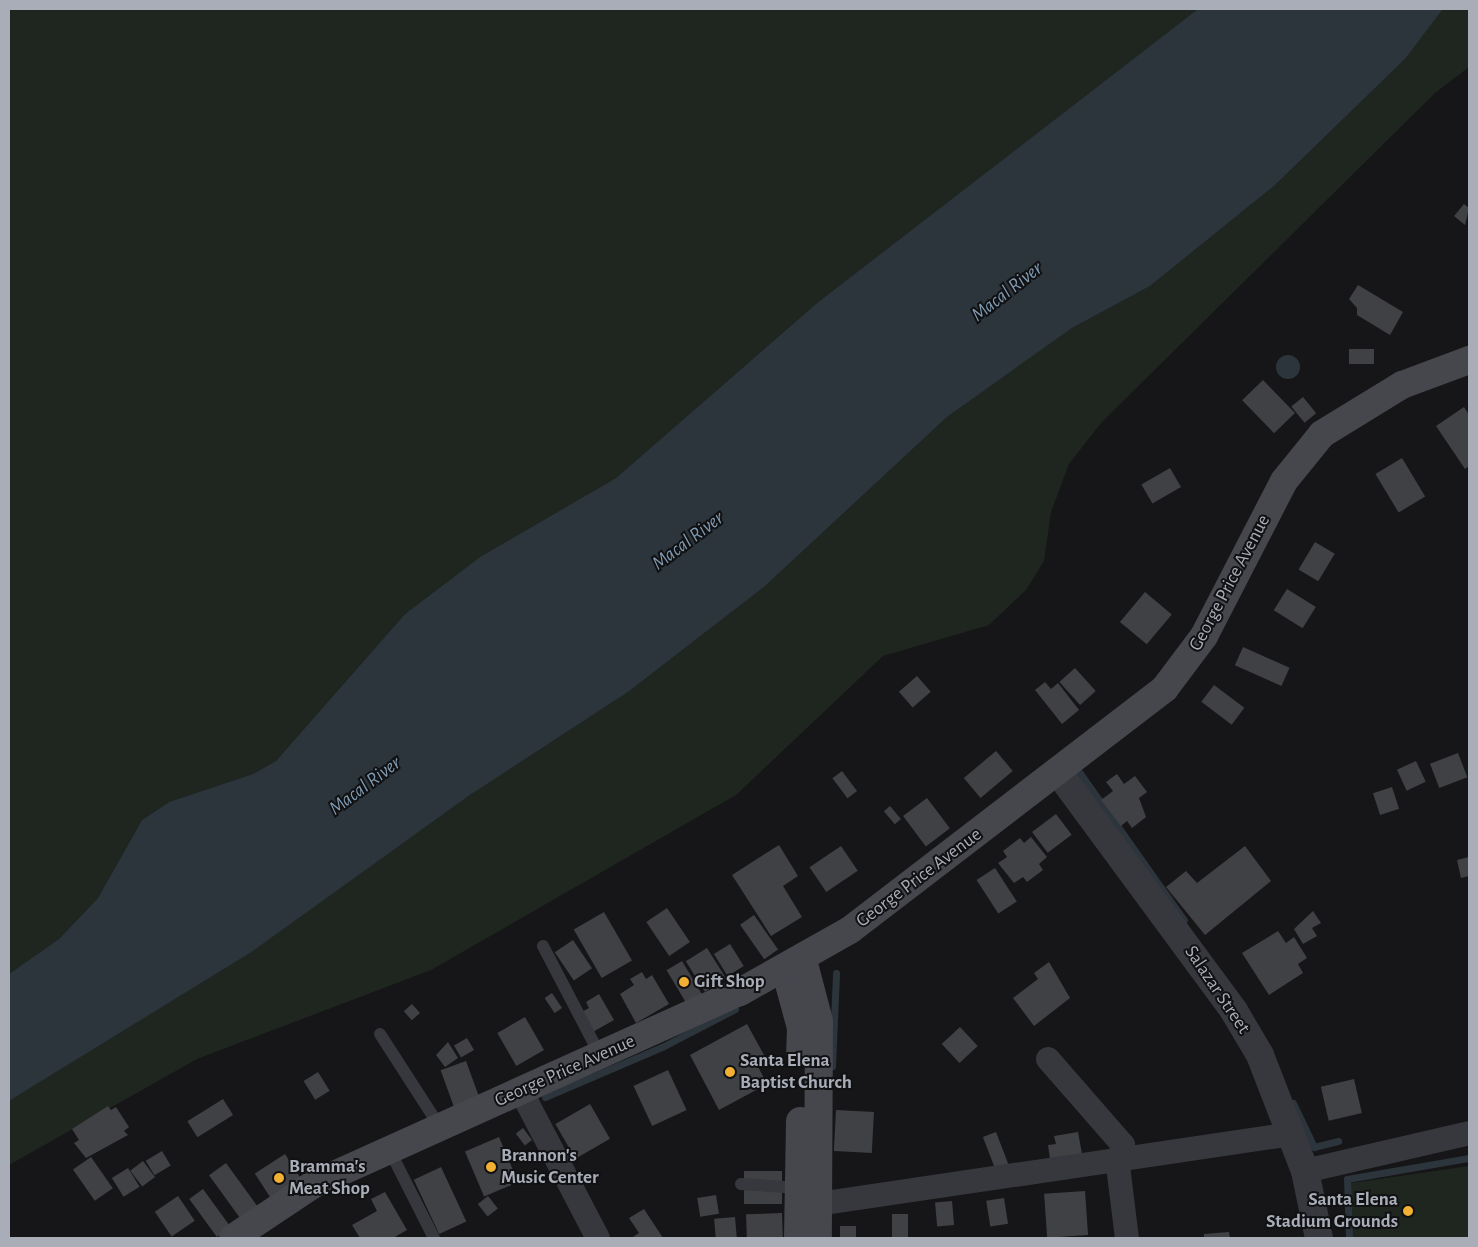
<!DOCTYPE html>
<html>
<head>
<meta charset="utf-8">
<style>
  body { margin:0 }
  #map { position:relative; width:1478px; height:1247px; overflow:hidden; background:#161618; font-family:"Alegreya Sans",sans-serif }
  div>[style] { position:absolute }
  .green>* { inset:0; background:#1e261f }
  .water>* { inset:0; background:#2c353c }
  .round { border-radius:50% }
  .stream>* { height:7px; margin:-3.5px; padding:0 3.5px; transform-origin:3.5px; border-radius:3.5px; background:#2c353c }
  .building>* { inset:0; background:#404145; transform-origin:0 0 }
  .service>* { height:12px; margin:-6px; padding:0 6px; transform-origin:6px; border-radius:6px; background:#37383d }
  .minor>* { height:24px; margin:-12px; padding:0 12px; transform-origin:12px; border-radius:12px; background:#37383d }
  .tertiary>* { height:28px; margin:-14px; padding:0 14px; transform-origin:14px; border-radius:14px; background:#37383d }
  .secondary>* { height:28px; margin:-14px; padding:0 14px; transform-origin:14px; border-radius:14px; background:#45474d }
  .dots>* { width:14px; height:14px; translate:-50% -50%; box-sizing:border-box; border:2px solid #111113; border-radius:50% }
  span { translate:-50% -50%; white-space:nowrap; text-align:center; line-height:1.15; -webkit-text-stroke:4px #111113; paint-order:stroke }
  .street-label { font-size:19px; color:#a8adb8 }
  .poi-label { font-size:19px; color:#a8adb8; font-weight:700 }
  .left { translate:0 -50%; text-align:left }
  .right { translate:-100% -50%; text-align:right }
  .water-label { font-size:20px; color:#7f9bb3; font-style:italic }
  .frame { position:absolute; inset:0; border:10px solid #a8adb8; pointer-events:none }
</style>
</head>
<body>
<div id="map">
  <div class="green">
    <div style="clip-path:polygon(9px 9px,1198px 9px,817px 303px,616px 478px,480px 557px,405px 614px,276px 761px,253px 774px,169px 802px,142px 820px,98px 898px,59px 939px,9px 974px)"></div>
    <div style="clip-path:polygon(1443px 9px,1469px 9px,1469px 67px,1435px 93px,1101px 423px,1069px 464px,1051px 512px,1044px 561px,1026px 590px,989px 625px,883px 656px,736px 795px,431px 970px,197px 1059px,9px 1165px,9px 1101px,250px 953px,470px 795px,628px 692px,764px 587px,947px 417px,1072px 328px,1150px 286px,1274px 186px,1405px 59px)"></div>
    <div style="clip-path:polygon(1469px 1166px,1469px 1238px,1348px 1238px,1345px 1184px)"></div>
  </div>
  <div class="water">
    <div style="clip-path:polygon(1198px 9px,1443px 9px,1405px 59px,1274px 186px,1150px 286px,1072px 328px,947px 417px,764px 587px,628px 692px,470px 795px,250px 953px,9px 1101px,9px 974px,59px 939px,98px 898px,142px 820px,169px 802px,253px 774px,276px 761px,405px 614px,480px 557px,616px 478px,817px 303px)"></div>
    <div class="round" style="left:1276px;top:355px;width:24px;height:24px"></div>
  </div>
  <div class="stream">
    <div style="left:1077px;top:769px;width:185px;rotate:54.7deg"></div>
    <div style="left:832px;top:1066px;width:93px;rotate:-87.5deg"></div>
    <div style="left:545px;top:1097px;width:129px;rotate:-23.2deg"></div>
    <div style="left:664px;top:1046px;width:80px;rotate:-27.5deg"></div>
    <div style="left:1293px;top:1103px;width:49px;rotate:64.5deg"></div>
    <div style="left:1314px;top:1147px;width:25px;rotate:-14deg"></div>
    <div style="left:1349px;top:1238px;width:59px;rotate:-91.9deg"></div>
    <div style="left:1347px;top:1179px;width:124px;rotate:-9.8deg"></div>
  </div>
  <div class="building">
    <div style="clip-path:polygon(1464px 204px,1469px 208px,1465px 225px,1454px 216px)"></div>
    <div style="clip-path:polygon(1358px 285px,1403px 312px,1390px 335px,1357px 315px,1357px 308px,1349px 299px)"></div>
    <div style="left:1349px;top:349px;width:25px;height:15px"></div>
    <div style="left:1263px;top:380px;width:46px;height:29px;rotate:46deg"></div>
    <div style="left:1303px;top:397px;width:21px;height:15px;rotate:51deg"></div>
    <div style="clip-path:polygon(1464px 407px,1469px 415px,1469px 466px,1465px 469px,1436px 426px)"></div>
    <div style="left:1402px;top:458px;width:45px;height:31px;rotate:59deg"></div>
    <div style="left:1170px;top:468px;width:22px;height:33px;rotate:60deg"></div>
    <div style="left:1315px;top:542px;width:23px;height:32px;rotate:31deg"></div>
    <div style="left:1287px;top:589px;width:34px;height:25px;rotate:32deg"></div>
    <div style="left:1145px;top:592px;width:35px;height:39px;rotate:40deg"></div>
    <div style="left:1243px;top:647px;width:51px;height:20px;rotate:24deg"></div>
    <div style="left:1075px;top:668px;width:31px;height:21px;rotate:48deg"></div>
    <div style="left:917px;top:676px;width:21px;height:24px;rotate:49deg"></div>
    <div style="clip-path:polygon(1045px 682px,1051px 689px,1058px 683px,1079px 710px,1062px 724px,1035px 690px)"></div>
    <div style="left:1214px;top:685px;width:38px;height:21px;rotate:37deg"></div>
    <div style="left:996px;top:751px;width:26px;height:42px;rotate:50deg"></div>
    <div style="left:1458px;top:753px;width:26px;height:30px;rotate:69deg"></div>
    <div style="left:1416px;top:761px;width:23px;height:21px;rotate:65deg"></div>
    <div style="left:842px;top:771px;width:25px;height:12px;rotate:53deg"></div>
    <div style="clip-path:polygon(1117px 774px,1124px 784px,1135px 776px,1147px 792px,1139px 798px,1146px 817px,1132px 828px,1127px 821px,1121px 826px,1101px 800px,1113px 791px,1106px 782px)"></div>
    <div style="left:1392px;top:787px;width:23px;height:20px;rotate:72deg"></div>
    <div style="left:927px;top:798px;width:38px;height:30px;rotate:53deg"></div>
    <div style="left:890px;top:806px;width:17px;height:8px;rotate:50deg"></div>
    <div style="left:1056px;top:814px;width:26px;height:30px;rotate:53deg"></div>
    <div style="clip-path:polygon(1031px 837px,1047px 857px,1039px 864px,1043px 870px,1027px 882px,1023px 877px,1014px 883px,998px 863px,1007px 857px,1003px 851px,1020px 838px,1024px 843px)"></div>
    <div style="clip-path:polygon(779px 845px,798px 876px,783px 886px,802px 917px,771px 936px,732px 875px)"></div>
    <div style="left:841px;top:846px;width:30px;height:38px;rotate:56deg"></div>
    <div style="clip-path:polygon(1245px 846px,1271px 881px,1205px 935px,1166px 887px,1186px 871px,1197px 883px)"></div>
    <div style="clip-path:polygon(1469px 857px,1469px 876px,1461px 878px,1457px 860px)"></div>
    <div style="left:995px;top:868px;width:40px;height:22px;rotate:57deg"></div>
    <div style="left:667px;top:908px;width:41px;height:25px;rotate:56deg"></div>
    <div style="clip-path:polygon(1313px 911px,1321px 923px,1312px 928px,1317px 936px,1303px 944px,1294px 929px)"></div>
    <div style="left:604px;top:912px;width:56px;height:35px;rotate:60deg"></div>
    <div style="left:754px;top:915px;width:42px;height:17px;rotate:55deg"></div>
    <div style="clip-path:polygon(1278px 931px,1286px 943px,1294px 937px,1307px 958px,1298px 964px,1303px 973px,1269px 995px,1242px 953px)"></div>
    <div style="left:573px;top:940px;width:34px;height:22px;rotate:56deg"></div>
    <div style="left:730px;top:944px;width:26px;height:19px;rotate:58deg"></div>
    <div style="left:707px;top:948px;width:36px;height:25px;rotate:58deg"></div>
    <div style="left:682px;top:961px;width:39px;height:18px;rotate:59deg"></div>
    <div style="clip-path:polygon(1049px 962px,1070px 998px,1034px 1026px,1013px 998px,1038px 979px,1034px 973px)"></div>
    <div style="clip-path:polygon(642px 972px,646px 979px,652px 975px,669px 1004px,636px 1023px,620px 994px,634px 985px,630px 979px)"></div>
    <div style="left:552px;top:993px;width:18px;height:9px;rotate:56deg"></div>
    <div style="clip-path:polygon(599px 994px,614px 1020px,591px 1033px,580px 1013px,589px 1008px,586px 1002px)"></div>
    <div style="left:412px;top:1004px;width:12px;height:11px;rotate:48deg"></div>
    <div style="left:525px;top:1017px;width:38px;height:32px;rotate:60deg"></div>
    <div style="clip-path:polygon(747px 1024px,764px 1055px,755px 1061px,767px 1084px,719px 1110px,690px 1055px)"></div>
    <div style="left:960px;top:1027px;width:26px;height:25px;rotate:47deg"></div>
    <div style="left:467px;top:1038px;width:14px;height:15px;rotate:60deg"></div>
    <div style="clip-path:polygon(448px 1042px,458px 1058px,445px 1067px,436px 1055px)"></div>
    <div style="left:466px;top:1061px;width:45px;height:27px;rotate:70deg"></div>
    <div style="left:668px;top:1070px;width:44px;height:38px;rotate:65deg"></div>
    <div style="left:318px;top:1072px;width:22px;height:17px;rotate:58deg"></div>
    <div style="left:1354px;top:1079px;width:35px;height:34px;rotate:77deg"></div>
    <div style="left:223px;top:1099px;width:19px;height:42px;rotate:58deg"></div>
    <div style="left:590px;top:1104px;width:40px;height:40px;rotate:60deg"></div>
    <div style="clip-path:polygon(108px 1106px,111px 1110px,116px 1107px,129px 1127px,124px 1131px,128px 1135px,86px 1158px,74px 1143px,79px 1140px,72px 1129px)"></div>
    <div style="left:836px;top:1110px;width:38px;height:41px;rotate:3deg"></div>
    <div style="left:523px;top:1128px;width:15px;height:9px;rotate:53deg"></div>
    <div style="left:996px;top:1132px;width:34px;height:14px;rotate:69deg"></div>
    <div style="clip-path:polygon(1078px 1132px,1082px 1154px,1050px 1159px,1048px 1145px,1056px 1144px,1054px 1136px)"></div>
    <div style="left:499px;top:1137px;width:49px;height:37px;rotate:67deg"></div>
    <div style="left:162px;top:1151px;width:17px;height:19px;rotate:59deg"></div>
    <div style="left:285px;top:1154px;width:33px;height:36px;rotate:57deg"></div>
    <div style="left:91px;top:1157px;width:38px;height:22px;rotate:55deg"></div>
    <div style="left:143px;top:1161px;width:20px;height:16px;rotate:53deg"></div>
    <div style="left:226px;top:1163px;width:58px;height:21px;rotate:54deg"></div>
    <div style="left:441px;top:1167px;width:60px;height:30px;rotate:65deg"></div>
    <div style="left:128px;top:1168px;width:22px;height:19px;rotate:58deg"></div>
    <div style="left:744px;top:1171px;width:38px;height:33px"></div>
    <div style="left:203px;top:1189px;width:47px;height:17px;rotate:54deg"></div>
    <div style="left:1085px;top:1191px;width:44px;height:41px;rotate:86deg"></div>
    <div style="clip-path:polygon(385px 1192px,407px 1230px,393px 1238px,360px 1238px,352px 1225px,377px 1211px,371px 1199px)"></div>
    <div style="left:716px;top:1195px;width:19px;height:19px;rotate:81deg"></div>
    <div style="left:178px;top:1196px;width:30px;height:28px;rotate:56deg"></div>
    <div style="left:488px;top:1196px;width:16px;height:13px;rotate:52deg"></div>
    <div style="left:1004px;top:1198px;width:26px;height:18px;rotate:81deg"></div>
    <div style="left:952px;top:1201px;width:24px;height:17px;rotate:85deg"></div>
    <div style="clip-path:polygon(644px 1209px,663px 1238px,633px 1237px,639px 1233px,629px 1218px)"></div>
    <div style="left:782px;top:1213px;width:25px;height:36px;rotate:88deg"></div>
    <div style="left:892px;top:1214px;width:16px;height:24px"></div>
    <div style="left:735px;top:1217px;width:21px;height:21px;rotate:85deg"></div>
    <div style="left:840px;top:1226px;width:16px;height:12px"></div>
    <div style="clip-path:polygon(1229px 1232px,1230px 1238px,1204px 1238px,1204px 1234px)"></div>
  </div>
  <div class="service">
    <div style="left:543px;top:946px;width:123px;rotate:62.4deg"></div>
    <div style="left:380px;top:1034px;width:111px;rotate:57.2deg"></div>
    <div style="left:389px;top:1149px;width:100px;rotate:63.2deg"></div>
    <div style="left:741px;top:1184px;width:58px;rotate:3.9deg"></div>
  </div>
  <div class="minor">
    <div style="left:1048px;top:1059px;width:114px;rotate:48.9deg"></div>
    <div style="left:1123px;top:1145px;width:12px;rotate:81deg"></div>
    <div style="left:521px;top:1091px;width:166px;rotate:62.4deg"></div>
    <div style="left:1117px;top:1158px;width:81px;rotate:82.9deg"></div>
    <div style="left:1305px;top:1171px;width:168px;rotate:-13deg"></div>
    <div style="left:818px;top:1204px;width:480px;rotate:-8.4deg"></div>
  </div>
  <div class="tertiary">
    <div style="left:1058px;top:772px;width:297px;rotate:53.6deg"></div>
    <div style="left:1234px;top:1011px;width:51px;rotate:59.4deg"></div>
    <div style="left:1260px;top:1055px;width:124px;rotate:68.8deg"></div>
    <div style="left:1305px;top:1171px;width:68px;rotate:78.2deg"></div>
  </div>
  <div class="secondary">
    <div style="left:803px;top:960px;width:63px;rotate:75.3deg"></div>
    <div style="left:819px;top:1021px;width:217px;rotate:90.3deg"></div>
    <div style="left:785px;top:969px;width:61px;rotate:74.8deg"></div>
    <div style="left:801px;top:1028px;width:23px;rotate:92deg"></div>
    <div style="left:233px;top:1238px;width:97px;rotate:-33.7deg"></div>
    <div style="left:314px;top:1184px;width:467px;rotate:-24.3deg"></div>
    <div style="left:740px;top:992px;width:126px;rotate:-29.4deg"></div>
    <div style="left:850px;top:930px;width:397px;rotate:-37.5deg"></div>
    <div style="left:1165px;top:688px;width:65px;rotate:-53.1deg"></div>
    <div style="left:1204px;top:636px;width:174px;rotate:-62.7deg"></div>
    <div style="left:1284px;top:481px;width:60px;rotate:-51deg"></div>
    <div style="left:1322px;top:434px;width:94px;rotate:-31.5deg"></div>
    <div style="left:1402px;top:385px;width:72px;rotate:-20.5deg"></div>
    <div style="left:798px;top:1238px;width:117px;rotate:-89deg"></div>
  </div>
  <div class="dots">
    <div style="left:684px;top:982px;background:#f2b134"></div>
    <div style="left:730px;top:1072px;background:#f2b134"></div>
    <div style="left:491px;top:1167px;background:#f2b134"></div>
    <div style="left:279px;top:1178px;background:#f2b134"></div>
    <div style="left:1408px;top:1211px;background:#f2b134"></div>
  </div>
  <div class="street-label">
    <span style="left:1230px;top:583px;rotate:-62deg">George Price Avenue</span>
    <span style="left:919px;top:878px;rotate:-37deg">George Price Avenue</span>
    <span style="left:1217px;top:990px;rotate:56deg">Salazar Street</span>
    <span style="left:565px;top:1071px;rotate:-24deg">George Price Avenue</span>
  </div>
  <div class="poi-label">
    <span class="left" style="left:694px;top:982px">Gift Shop</span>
    <span class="left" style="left:740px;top:1072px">Santa Elena<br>Baptist Church</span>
    <span class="left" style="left:501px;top:1167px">Brannon's<br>Music Center</span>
    <span class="left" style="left:289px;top:1178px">Bramma's<br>Meat Shop</span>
    <span class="right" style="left:1398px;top:1211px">Santa Elena<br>Stadium Grounds</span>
  </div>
  <div class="water-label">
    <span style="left:1007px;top:292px;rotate:-38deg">Macal River</span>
    <span style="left:688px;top:541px;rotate:-37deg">Macal River</span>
    <span style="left:365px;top:786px;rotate:-37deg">Macal River</span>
  </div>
  <div class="frame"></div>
</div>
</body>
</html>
